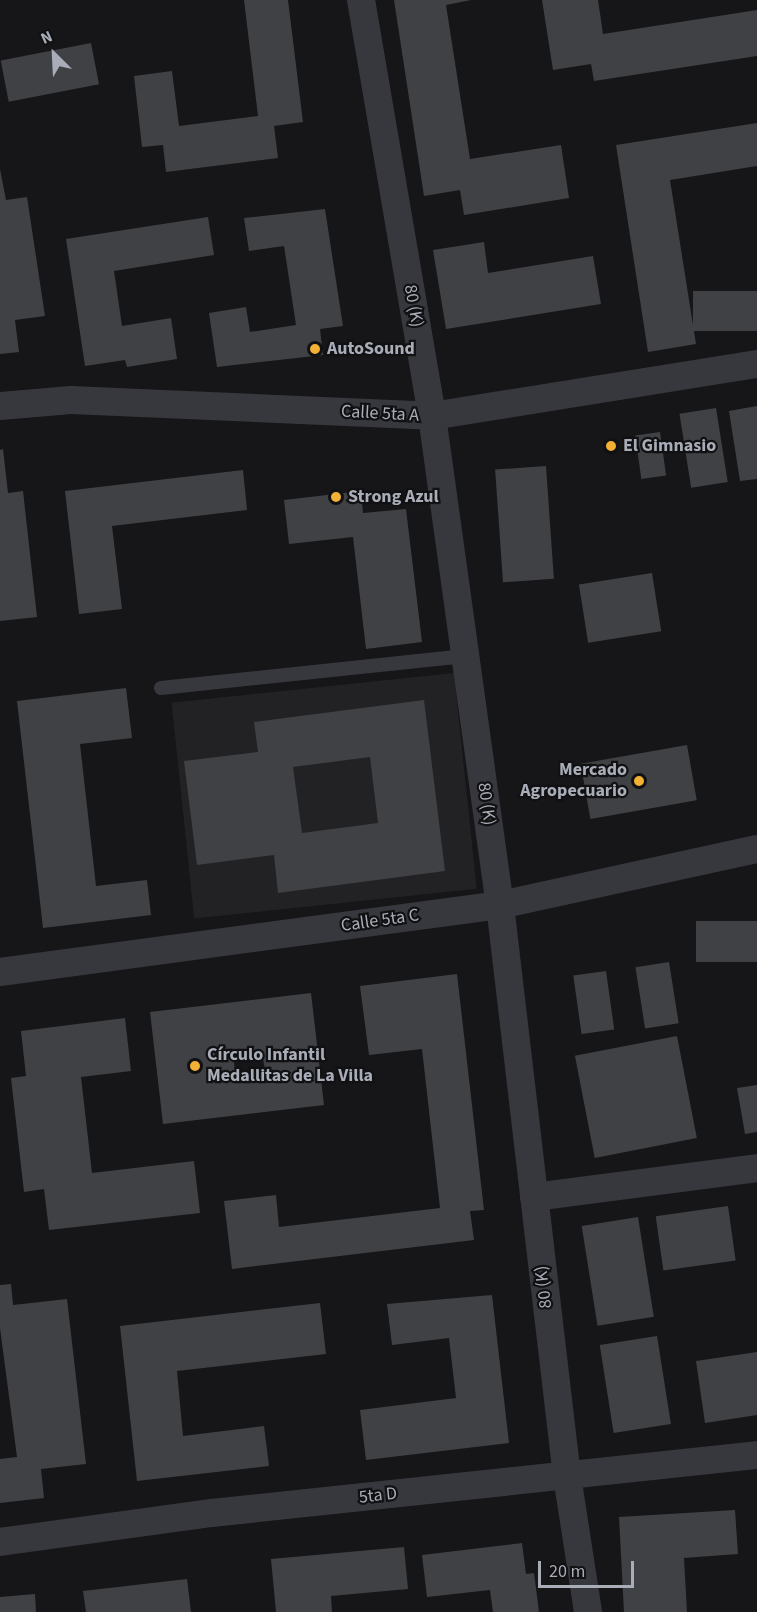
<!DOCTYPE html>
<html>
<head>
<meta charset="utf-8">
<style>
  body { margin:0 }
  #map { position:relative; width:757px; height:1612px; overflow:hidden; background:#161618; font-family:"Source Sans 3",sans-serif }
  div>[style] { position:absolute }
  .built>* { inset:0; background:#222225; transform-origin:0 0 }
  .building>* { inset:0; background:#404145; transform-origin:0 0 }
  .lane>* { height:14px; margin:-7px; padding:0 7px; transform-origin:7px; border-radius:7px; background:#37383d }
  .street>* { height:28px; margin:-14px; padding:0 14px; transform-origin:14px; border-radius:14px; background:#37383d }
  .dots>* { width:16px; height:16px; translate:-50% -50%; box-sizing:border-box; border:3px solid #111113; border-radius:50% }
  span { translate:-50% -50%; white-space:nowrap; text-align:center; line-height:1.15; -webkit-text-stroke:4.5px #111113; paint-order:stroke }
  .street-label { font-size:18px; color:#a8adb8 }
  .poi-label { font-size:18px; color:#a8adb8; font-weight:700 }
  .left { translate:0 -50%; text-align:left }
  .right { translate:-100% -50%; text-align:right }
  .north { position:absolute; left:24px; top:24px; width:60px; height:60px; -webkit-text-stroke:4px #111113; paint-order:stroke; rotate:336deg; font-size:16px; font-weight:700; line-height:24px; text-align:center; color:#a8adb8 }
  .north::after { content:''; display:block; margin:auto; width:21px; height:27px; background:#a8adb8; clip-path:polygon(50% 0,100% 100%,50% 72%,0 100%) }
  .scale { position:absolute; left:538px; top:1561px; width:96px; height:27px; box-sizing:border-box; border:3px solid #a8adb8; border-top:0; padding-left:8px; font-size:18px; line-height:21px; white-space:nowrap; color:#a8adb8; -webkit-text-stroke:4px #111113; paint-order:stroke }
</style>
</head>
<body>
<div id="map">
  <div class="built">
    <div style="left:454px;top:673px;width:217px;height:284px;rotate:84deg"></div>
  </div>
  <div class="building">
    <div style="clip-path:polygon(244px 0,288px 0,303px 122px,274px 126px,278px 158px,166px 172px,163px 145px,142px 147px,134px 76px,172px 71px,179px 126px,258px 116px)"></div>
    <div style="clip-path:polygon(394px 0,471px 0,446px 5px,470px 159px,561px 145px,569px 198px,464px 215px,460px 190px,424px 196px)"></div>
    <div style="clip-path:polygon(542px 0,598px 0,603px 34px,757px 10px,757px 56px,594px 81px,591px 64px,553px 70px)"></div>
    <div style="left:91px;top:43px;width:42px;height:92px;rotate:79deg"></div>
    <div style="clip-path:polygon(757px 123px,757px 166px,670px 180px,696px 344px,648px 352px,616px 145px)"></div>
    <div style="clip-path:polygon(0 169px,6px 200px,27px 197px,45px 316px,15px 320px,19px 352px,0 354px)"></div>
    <div style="clip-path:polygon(325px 209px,343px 326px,320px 329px,323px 355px,217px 367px,209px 313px,246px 307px,250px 332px,296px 325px,284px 246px,249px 251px,244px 218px)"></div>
    <div style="clip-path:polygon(208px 217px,214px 255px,114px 271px,122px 326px,171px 318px,177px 359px,127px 367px,125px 360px,85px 366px,66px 239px)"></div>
    <div style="clip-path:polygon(484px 242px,488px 273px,593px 256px,601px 304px,446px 329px,433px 250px)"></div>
    <div style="left:757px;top:291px;width:40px;height:64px;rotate:90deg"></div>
    <div style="clip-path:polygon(757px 406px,757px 479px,740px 481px,729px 411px)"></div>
    <div style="left:716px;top:408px;width:75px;height:37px;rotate:81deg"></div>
    <div style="left:660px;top:432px;width:44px;height:25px;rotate:82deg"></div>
    <div style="clip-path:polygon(3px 449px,8px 493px,23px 491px,37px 617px,0 621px,0 450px)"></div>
    <div style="left:546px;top:466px;width:113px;height:51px;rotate:86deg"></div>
    <div style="clip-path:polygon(243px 470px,247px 510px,112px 526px,122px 609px,79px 614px,65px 491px)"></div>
    <div style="clip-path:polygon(361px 491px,363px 513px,406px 509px,422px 642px,366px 649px,353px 537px,289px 544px,284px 500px)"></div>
    <div style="left:652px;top:573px;width:59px;height:74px;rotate:81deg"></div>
    <div style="clip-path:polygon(126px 688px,132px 738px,80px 744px,96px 886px,147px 880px,151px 915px,43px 928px,17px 701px)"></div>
    <div style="clip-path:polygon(evenodd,424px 700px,445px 871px,278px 893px,274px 855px,197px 865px,184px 761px,258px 752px,254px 722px,424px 700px,370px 757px,378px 823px,302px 833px,293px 767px,370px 757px)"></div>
    <div style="left:687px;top:745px;width:56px;height:108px;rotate:80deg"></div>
    <div style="left:757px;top:921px;width:41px;height:61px;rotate:90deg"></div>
    <div style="left:669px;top:962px;width:62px;height:34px;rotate:81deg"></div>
    <div style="left:606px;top:971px;width:59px;height:33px;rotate:82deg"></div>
    <div style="clip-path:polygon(457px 974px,484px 1210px,470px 1211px,474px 1240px,232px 1269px,224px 1201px,276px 1195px,279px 1227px,440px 1208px,422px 1049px,369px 1055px,360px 986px)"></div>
    <div style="clip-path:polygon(evenodd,311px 993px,324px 1105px,163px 1124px,150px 1012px,311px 993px,262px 1052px,266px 1076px,237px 1080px,233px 1057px,262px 1052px)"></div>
    <div style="clip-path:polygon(125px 1018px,131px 1071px,81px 1077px,92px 1173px,194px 1161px,200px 1213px,49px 1230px,44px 1189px,24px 1192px,11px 1078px,26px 1076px,21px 1031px)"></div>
    <div style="left:677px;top:1036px;width:104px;height:104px;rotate:79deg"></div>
    <div style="clip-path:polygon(757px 1085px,757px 1132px,745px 1134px,737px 1088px)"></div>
    <div style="left:728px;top:1206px;width:55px;height:73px;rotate:82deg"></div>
    <div style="left:638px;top:1217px;width:101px;height:57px;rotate:81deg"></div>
    <div style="clip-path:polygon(11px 1284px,13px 1305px,67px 1299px,86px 1464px,41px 1469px,44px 1498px,0 1503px,0 1459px,17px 1457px,0 1328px,0 1285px)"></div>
    <div style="clip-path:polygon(492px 1295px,509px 1443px,366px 1460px,360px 1410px,456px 1398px,449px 1338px,392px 1345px,387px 1304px)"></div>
    <div style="clip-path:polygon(320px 1303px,326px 1354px,177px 1371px,183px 1436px,264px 1426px,269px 1466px,137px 1481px,120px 1326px)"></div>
    <div style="left:657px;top:1336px;width:89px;height:58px;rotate:81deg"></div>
    <div style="clip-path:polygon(757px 1352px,757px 1415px,705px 1423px,696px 1361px)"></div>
    <div style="clip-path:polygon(735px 1510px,738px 1554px,684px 1558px,687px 1612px,624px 1612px,619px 1517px)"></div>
    <div style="clip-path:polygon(522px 1543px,526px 1574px,534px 1573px,539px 1612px,493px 1612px,490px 1590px,427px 1597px,422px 1555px)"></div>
    <div style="clip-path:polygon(404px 1547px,408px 1589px,331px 1596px,332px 1612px,276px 1612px,271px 1559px)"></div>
    <div style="clip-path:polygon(187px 1579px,191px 1612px,86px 1612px,83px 1591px)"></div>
    <div style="clip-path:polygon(35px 1594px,36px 1612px,0 1612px,0 1597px)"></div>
  </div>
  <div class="lane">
    <div style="left:161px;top:688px;width:306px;rotate:-6deg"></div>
  </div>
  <div class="street">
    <div style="left:361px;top:0;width:422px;rotate:80.3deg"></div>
    <div style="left:432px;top:416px;width:494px;rotate:82.1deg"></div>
    <div style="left:500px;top:905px;width:575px;rotate:83.31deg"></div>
    <div style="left:567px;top:1476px;width:138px;rotate:81.2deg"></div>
    <div style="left:0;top:406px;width:71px;rotate:-4.8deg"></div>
    <div style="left:71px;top:400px;width:361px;rotate:2.5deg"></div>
    <div style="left:432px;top:416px;width:329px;rotate:-9.1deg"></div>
    <div style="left:0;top:972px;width:504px;rotate:-7.63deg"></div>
    <div style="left:500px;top:905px;width:263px;rotate:-12.3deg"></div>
    <div style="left:534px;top:1197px;width:225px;rotate:-7.4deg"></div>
    <div style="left:0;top:1542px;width:214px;rotate:-7.8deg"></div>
    <div style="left:212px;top:1513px;width:548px;rotate:-6.07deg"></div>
  </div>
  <div class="dots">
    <div style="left:315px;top:349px;background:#f2b134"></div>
    <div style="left:611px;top:446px;background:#f2b134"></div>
    <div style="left:336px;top:497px;background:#f2b134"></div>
    <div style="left:639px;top:781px;background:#f2b134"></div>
    <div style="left:195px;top:1066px;background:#f2b134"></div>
  </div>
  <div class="street-label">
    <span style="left:413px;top:306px;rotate:80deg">80 (K)</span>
    <span style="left:380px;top:414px;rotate:3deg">Calle 5ta A</span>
    <span style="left:486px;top:804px;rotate:82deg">80 (K)</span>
    <span style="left:380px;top:921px;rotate:-8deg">Calle 5ta C</span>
    <span style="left:544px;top:1287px;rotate:-97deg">80 (K)</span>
    <span style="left:378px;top:1496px;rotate:-6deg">5ta D</span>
  </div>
  <div class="poi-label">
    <span class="left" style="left:327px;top:349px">AutoSound</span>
    <span class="left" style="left:623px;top:446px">El Gimnasio</span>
    <span class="left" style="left:348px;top:497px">Strong Azul</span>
    <span class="right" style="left:627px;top:781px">Mercado<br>Agropecuario</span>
    <span class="left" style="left:207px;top:1066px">Círculo Infantil<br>Medallitas de La Villa</span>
  </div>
  <div class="north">N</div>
  <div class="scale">20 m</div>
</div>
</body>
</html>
